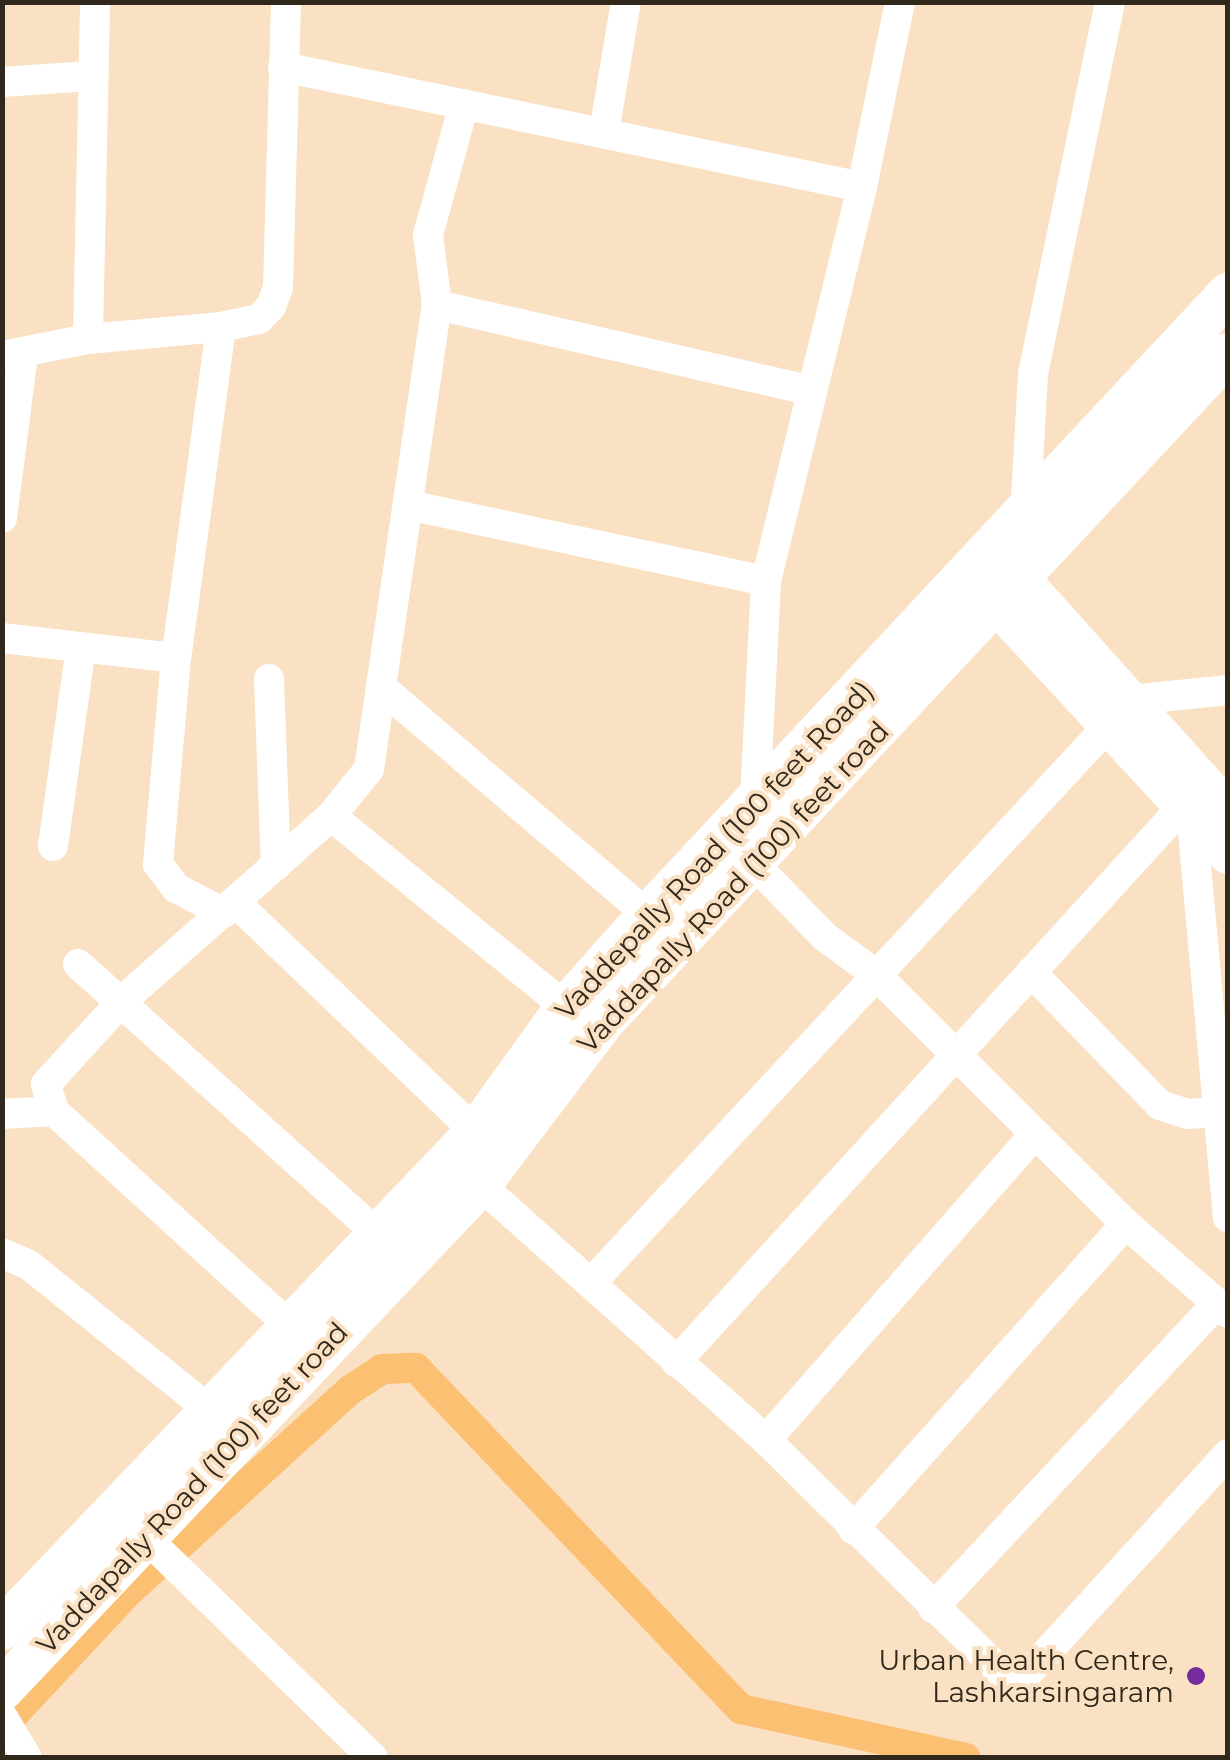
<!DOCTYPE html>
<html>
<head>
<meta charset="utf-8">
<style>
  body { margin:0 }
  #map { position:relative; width:1230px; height:1760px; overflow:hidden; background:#fae1c3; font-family:Montserrat,sans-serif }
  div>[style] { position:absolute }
  .canal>* { height:30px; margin:-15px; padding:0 15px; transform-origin:15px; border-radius:15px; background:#fcc073 }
  .minor>* { height:30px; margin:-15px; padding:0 15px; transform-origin:15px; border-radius:15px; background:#fff }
  .tertiary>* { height:38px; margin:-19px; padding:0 19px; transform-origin:19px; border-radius:19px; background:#fff }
  .secondary>* { height:42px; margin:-21px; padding:0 21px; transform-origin:21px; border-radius:21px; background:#fff }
  .dots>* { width:28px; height:28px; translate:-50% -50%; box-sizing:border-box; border:5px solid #fae1c3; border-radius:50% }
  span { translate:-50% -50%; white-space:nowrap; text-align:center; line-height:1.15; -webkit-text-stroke:8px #fae1c3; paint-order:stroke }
  .street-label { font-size:28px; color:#31281c }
  .poi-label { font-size:28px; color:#31281c }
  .right { translate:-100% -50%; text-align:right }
  .frame { position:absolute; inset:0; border:5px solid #31281c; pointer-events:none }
</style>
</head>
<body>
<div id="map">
  <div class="canal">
    <div style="left:2px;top:1727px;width:183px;rotate:-47deg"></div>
    <div style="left:127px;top:1593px;width:302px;rotate:-42.3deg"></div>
    <div style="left:350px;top:1390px;width:38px;rotate:-33deg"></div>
    <div style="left:382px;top:1369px;width:34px;rotate:-2deg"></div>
    <div style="left:416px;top:1368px;width:471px;rotate:46.4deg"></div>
    <div style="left:741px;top:1709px;width:230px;rotate:12.3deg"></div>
  </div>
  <div class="minor">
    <div style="left:283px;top:67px;width:591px;rotate:11.71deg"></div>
    <div style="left:2px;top:82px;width:88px;rotate:-3.9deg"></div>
    <div style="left:604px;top:132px;width:132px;rotate:-80.4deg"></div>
    <div style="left:437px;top:305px;width:384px;rotate:12.9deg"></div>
    <div style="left:221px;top:327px;width:334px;rotate:97.7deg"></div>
    <div style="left:176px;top:658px;width:207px;rotate:95deg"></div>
    <div style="left:158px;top:864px;width:30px;rotate:53deg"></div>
    <div style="left:176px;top:888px;width:54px;rotate:27.5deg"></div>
    <div style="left:88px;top:339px;width:337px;rotate:-88.8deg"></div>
    <div style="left:2px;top:356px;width:88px;rotate:-11.2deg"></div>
    <div style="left:88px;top:339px;width:134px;rotate:-5.2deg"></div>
    <div style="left:221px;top:327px;width:39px;rotate:-12deg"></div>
    <div style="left:259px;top:319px;width:18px;rotate:-47deg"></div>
    <div style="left:271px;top:306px;width:19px;rotate:-69deg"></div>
    <div style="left:278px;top:288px;width:286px;rotate:-88.4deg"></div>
    <div style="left:408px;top:505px;width:366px;rotate:12deg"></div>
    <div style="left:1025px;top:517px;width:143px;rotate:-86.8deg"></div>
    <div style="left:1033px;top:374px;width:380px;rotate:-78.3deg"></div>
    <div style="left:2px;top:518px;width:166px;rotate:-82.7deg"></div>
    <div style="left:2px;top:638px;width:175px;rotate:6.6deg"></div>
    <div style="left:269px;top:679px;width:187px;rotate:87.9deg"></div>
    <div style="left:381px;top:687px;width:351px;rotate:40.5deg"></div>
    <div style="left:1130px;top:700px;width:99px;rotate:-5.8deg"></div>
    <div style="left:755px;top:799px;width:218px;rotate:-87.1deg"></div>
    <div style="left:766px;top:581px;width:406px;rotate:-76.3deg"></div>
    <div style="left:862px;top:187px;width:189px;rotate:-78.4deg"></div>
    <div style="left:1191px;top:811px;width:408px;rotate:84.8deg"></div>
    <div style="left:331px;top:816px;width:303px;rotate:39.1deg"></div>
    <div style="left:53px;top:846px;width:201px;rotate:-82deg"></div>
    <div style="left:753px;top:863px;width:103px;rotate:45.8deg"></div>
    <div style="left:825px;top:937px;width:59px;rotate:36.1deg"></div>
    <div style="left:873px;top:972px;width:357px;rotate:44.9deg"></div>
    <div style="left:1126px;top:1224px;width:135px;rotate:41.1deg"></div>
    <div style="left:236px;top:903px;width:332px;rotate:43.7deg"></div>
    <div style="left:78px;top:964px;width:404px;rotate:42deg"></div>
    <div style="left:1031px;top:972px;width:185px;rotate:45.9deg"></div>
    <div style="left:1160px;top:1105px;width:29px;rotate:18deg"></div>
    <div style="left:1188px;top:1114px;width:30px;rotate:-4deg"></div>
    <div style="left:2px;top:1114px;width:52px;rotate:-3.3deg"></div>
    <div style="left:480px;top:1185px;width:383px;rotate:41.7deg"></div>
    <div style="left:766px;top:1440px;width:330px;rotate:44.6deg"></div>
    <div style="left:1001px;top:1672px;width:27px;rotate:2deg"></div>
    <div style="left:1028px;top:1673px;width:297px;rotate:-47.6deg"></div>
    <div style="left:2px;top:1253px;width:30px;rotate:24deg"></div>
    <div style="left:29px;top:1265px;width:233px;rotate:38.7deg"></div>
    <div style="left:591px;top:1283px;width:761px;rotate:-47.13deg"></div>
    <div style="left:291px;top:1327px;width:321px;rotate:-137.7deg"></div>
    <div style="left:54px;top:1111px;width:28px;rotate:-107deg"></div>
    <div style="left:46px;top:1084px;width:113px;rotate:-47.5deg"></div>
    <div style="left:122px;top:1001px;width:279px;rotate:-41.5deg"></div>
    <div style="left:331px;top:816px;width:60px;rotate:-51deg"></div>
    <div style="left:369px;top:769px;width:469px;rotate:-81.7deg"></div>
    <div style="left:437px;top:305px;width:71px;rotate:-97.3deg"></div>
    <div style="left:428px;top:235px;width:136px;rotate:-74.6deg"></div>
    <div style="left:676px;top:1362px;width:754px;rotate:-47.63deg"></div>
    <div style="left:766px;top:1440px;width:406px;rotate:-48.7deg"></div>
    <div style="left:853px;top:1529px;width:409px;rotate:-48.2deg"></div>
    <div style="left:143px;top:1535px;width:320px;rotate:44.1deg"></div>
    <div style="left:933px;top:1608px;width:415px;rotate:-47deg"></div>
    <div style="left:2px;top:1716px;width:49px;rotate:59.2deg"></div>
  </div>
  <div class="tertiary">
    <div style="left:999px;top:554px;width:343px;rotate:48.1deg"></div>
    <div style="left:975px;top:582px;width:372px;rotate:47.2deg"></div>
  </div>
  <div class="secondary">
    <div style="left:2px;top:1629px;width:687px;rotate:-46.36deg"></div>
    <div style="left:476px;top:1132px;width:154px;rotate:-54.2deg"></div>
    <div style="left:566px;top:1007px;width:123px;rotate:-48.3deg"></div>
    <div style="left:648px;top:915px;width:850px;rotate:-46.96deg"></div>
    <div style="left:2px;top:1690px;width:695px;rotate:-46.57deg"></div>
    <div style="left:480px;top:1185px;width:207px;rotate:-52.9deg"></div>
    <div style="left:605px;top:1020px;width:912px;rotate:-46.91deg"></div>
  </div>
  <div class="dots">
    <div style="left:1196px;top:1676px;background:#762b9d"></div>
  </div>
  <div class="street-label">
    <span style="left:714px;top:850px;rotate:-47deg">Vaddepally Road (100 feet Road)</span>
    <span style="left:733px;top:887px;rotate:-47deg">Vaddapally Road (100) feet road</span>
    <span style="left:192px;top:1488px;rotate:-47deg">Vaddapally Road (100) feet road</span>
  </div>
  <div class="poi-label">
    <span class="right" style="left:1174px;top:1676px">Urban Health Centre,<br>Lashkarsingaram</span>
  </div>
  <div class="frame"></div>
</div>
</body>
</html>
